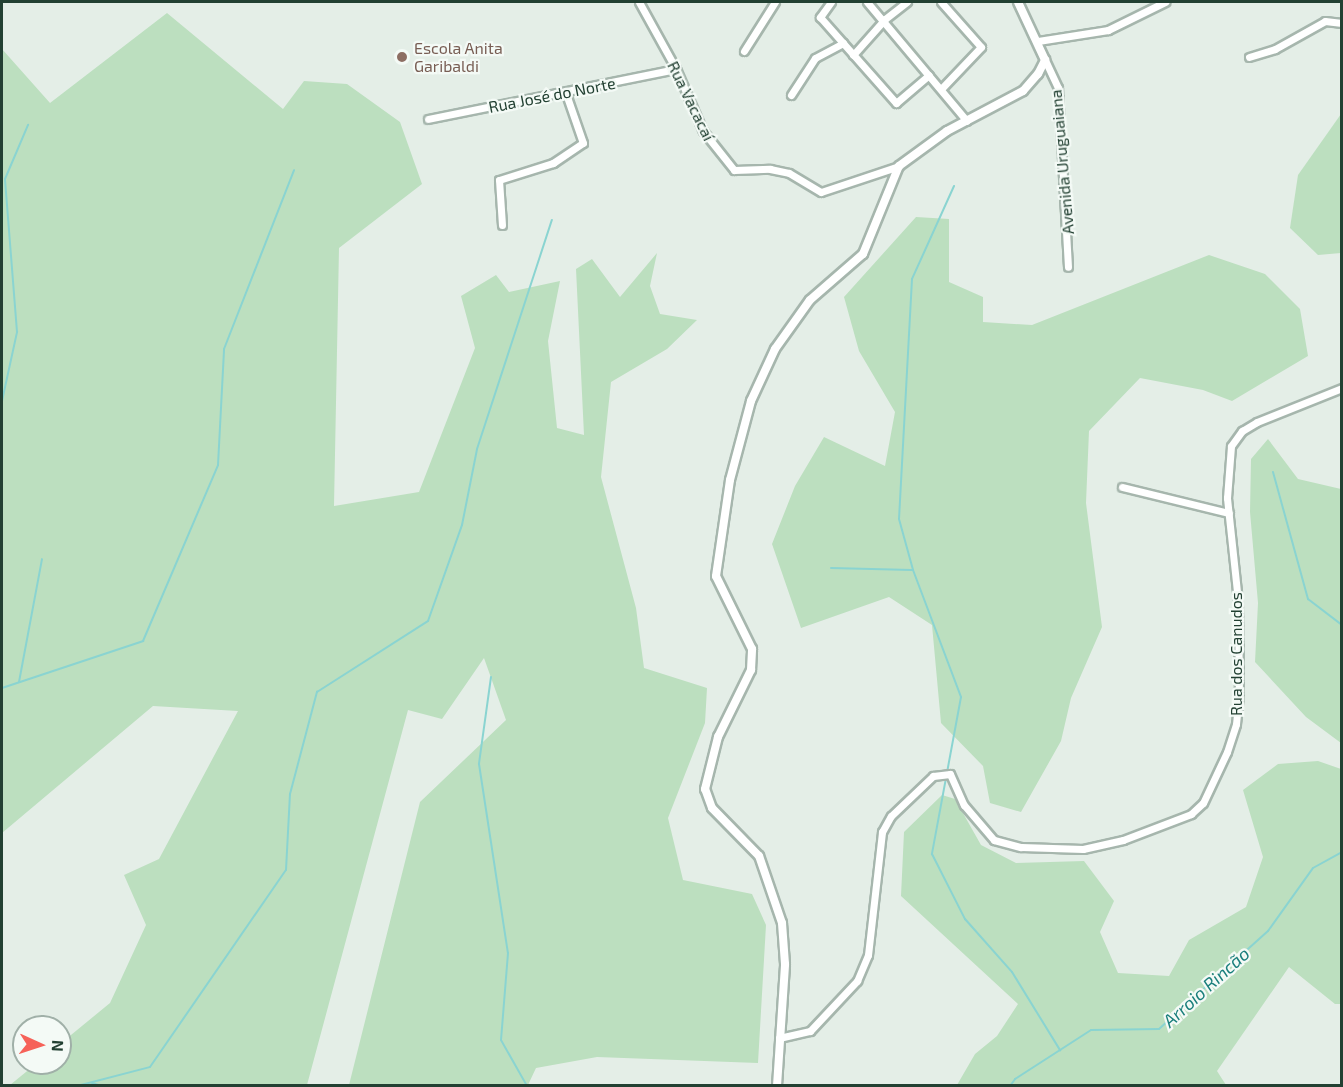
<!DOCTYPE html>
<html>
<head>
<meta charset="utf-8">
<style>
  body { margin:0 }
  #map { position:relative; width:1343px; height:1087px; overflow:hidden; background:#e4eee7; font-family:"Exo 2",sans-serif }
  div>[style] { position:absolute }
  .green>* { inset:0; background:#bcdfbf }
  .stream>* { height:2px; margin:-1px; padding:0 1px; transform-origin:1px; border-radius:1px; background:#8ad4d1 }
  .roads { filter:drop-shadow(2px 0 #a6b6ad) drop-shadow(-2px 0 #a6b6ad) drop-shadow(0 2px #a6b6ad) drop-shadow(0 -2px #a6b6ad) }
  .minor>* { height:7px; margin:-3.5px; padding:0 3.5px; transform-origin:3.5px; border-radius:3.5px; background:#fff }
  .tertiary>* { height:8px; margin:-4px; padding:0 4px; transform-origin:4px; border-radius:4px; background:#fff }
  .dots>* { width:16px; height:16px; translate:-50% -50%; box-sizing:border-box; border:3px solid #f4faf6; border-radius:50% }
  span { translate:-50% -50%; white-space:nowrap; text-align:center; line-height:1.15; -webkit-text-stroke:4.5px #f4faf6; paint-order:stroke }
  .education-label { font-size:16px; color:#785e54 }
  .left { translate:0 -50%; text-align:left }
  .street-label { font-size:16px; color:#224032 }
  .water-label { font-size:18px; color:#1a7f7c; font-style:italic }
  .frame { position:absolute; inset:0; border:3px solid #224032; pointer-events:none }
  .north { position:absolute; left:12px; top:1015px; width:60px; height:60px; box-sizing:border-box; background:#f4faf6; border:2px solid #a0b0a8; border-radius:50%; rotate:93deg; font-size:16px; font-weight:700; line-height:24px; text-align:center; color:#224032 }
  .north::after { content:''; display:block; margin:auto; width:21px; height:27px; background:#f66259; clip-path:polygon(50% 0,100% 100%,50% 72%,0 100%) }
</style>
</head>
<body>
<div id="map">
  <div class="green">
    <div style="clip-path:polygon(167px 13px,283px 109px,304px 81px,347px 84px,400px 122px,422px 184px,339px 248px,334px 506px,419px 492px,475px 348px,461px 296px,496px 275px,509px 292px,560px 281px,548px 341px,557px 428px,584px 435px,576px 269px,592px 259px,620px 297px,657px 253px,650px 286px,660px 314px,697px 320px,667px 349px,611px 382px,601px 477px,636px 608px,644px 668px,707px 688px,705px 723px,668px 818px,683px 880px,752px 894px,766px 925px,758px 1063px,597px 1057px,536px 1068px,528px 1085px,349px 1085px,420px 802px,506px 720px,484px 658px,442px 719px,408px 710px,307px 1085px,10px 1085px,37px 1063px,60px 1063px,60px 1044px,110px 1003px,146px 925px,124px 875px,159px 859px,238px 711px,153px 706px,2px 833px,2px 49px,50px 103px)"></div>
    <div style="clip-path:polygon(1341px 114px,1341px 253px,1318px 255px,1290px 228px,1298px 175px)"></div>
    <div style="clip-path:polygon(916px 217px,949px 219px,949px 282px,983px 297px,983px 322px,1032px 325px,1209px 255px,1265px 274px,1300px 309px,1308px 356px,1232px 401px,1203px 390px,1140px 378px,1089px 431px,1086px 503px,1102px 627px,1071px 698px,1061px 741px,1021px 812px,990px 803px,983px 766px,941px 723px,932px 625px,889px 597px,801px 628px,772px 544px,795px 486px,824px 437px,885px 466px,895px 412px,859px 351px,844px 297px)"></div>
    <div style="clip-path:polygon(1268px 439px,1298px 479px,1341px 489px,1341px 743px,1306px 717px,1255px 662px,1258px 603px,1250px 512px,1251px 459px)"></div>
    <div style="clip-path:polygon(1318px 761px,1341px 769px,1341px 1004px,1335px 1004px,1289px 967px,1217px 1071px,1226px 1085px,957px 1085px,975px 1054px,997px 1036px,1018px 1004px,901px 896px,904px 832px,942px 795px,955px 799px,981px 845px,1016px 863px,1084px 861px,1114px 901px,1100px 932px,1118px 973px,1169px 976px,1189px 940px,1246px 907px,1263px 857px,1243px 790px,1278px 764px)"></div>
  </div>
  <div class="stream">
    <div style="left:954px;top:186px;width:102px;rotate:114.3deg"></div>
    <div style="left:912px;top:279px;width:240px;rotate:93.1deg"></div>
    <div style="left:899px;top:519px;width:53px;rotate:74.6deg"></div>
    <div style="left:913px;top:570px;width:136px;rotate:69.3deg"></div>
    <div style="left:961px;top:697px;width:160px;rotate:100.5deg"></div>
    <div style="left:932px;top:854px;width:73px;rotate:63.1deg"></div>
    <div style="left:965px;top:919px;width:71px;rotate:48.4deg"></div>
    <div style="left:1012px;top:972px;width:92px;rotate:58.4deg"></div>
    <div style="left:2px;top:401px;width:71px;rotate:-77.7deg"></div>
    <div style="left:17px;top:332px;width:153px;rotate:-94.5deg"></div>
    <div style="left:5px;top:179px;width:59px;rotate:-66.9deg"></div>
    <div style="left:1273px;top:472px;width:132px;rotate:74.6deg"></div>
    <div style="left:1308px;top:599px;width:43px;rotate:37.4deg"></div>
    <div style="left:831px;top:568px;width:81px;rotate:1.4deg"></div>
    <div style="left:491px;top:677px;width:88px;rotate:97.9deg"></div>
    <div style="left:479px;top:764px;width:191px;rotate:81.3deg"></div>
    <div style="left:508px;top:953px;width:87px;rotate:94.6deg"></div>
    <div style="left:501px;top:1040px;width:53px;rotate:60.5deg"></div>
    <div style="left:19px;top:682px;width:125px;rotate:-79.4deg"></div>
    <div style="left:2px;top:688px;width:149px;rotate:-18.4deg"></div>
    <div style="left:143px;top:641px;width:191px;rotate:-66.9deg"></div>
    <div style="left:218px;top:465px;width:116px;rotate:-87deg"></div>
    <div style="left:224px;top:349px;width:192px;rotate:-68.6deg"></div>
    <div style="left:92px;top:1083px;width:9px;rotate:18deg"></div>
    <div style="left:77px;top:1086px;width:75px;rotate:-14.6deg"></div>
    <div style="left:150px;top:1067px;width:239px;rotate:-55.4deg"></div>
    <div style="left:286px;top:870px;width:76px;rotate:-87deg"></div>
    <div style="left:290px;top:794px;width:106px;rotate:-75.2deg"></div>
    <div style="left:317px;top:692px;width:132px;rotate:-32.6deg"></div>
    <div style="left:428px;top:621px;width:102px;rotate:-70.5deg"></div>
    <div style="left:462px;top:525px;width:77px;rotate:-78.8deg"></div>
    <div style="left:477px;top:449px;width:241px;rotate:-71.9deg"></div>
    <div style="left:1010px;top:1086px;width:9px;rotate:-54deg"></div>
    <div style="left:1015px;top:1079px;width:90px;rotate:-32.8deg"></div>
    <div style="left:1091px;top:1030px;width:68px;rotate:-0.8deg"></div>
    <div style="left:1159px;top:1029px;width:147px;rotate:-42deg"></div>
    <div style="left:1268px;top:931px;width:77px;rotate:-54.5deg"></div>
    <div style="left:1313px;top:868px;width:33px;rotate:-29deg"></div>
  </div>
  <div class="roads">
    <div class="minor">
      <div style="left:639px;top:2px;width:77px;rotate:61.1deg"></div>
      <div style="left:676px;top:69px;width:68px;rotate:66.5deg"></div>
      <div style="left:703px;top:131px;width:50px;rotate:51.5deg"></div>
      <div style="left:734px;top:170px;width:36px;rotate:-2deg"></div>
      <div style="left:770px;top:169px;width:19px;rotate:12deg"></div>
      <div style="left:789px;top:173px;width:37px;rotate:31deg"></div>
      <div style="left:821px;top:192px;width:82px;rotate:-18.4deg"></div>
      <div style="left:831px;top:2px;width:19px;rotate:126deg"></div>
      <div style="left:820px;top:17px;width:115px;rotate:48.5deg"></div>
      <div style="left:896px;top:103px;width:43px;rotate:-40.3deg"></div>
      <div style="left:867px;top:2px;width:155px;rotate:50deg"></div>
      <div style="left:1038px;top:41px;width:71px;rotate:-8.9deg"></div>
      <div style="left:1108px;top:30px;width:64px;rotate:-26.2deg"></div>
      <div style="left:744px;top:51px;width:58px;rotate:-57.7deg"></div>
      <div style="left:853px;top:55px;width:48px;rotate:-48.4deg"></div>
      <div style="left:885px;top:19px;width:28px;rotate:-38deg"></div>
      <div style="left:1249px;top:57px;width:27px;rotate:-17deg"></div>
      <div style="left:1275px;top:49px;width:57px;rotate:-29.2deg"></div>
      <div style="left:1325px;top:21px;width:17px;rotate:7deg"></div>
      <div style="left:1045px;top:60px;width:31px;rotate:65deg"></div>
      <div style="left:1058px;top:88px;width:179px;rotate:86.8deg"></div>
      <div style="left:941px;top:89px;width:58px;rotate:-46.4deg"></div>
      <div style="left:981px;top:47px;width:60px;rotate:-131.6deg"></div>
      <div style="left:791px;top:95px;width:44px;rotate:-57deg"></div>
      <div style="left:815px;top:58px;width:32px;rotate:-28deg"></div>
      <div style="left:428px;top:119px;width:253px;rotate:-11.4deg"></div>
      <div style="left:502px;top:225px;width:45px;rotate:-93.8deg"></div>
      <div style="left:499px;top:180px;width:57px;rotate:-17.5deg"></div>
      <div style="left:553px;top:163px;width:36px;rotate:-34deg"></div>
      <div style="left:583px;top:143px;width:52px;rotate:-109.1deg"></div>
      <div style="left:1122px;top:487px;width:110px;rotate:13.7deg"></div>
      <div style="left:779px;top:1038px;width:32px;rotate:-13deg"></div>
      <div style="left:810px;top:1031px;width:69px;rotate:-46.8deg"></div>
      <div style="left:857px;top:981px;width:28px;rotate:-67deg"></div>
      <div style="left:868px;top:955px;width:124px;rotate:-83.5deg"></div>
      <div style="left:882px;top:832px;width:18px;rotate:-61deg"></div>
      <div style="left:891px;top:816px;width:58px;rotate:-43.6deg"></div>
      <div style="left:933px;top:776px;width:17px;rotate:-7deg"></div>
      <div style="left:950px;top:774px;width:34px;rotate:66deg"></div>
      <div style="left:964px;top:805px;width:46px;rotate:49.4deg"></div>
      <div style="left:994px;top:840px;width:28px;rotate:15deg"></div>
      <div style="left:1021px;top:847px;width:62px;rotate:1.8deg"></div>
      <div style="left:1083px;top:849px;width:41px;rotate:-12.7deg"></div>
      <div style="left:1123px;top:840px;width:73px;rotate:-20.9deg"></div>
      <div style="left:1191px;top:814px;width:16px;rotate:-43deg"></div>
      <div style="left:1203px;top:803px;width:56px;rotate:-64.8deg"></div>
      <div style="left:1227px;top:752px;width:29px;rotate:-72deg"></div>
      <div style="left:1236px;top:724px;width:27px;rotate:-84deg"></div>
      <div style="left:1239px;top:697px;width:96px;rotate:-90.6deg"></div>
      <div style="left:1238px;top:601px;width:104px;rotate:-96.1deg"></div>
      <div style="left:1227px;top:498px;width:52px;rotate:-85.6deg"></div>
      <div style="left:1231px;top:446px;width:19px;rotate:-54deg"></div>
      <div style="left:1242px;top:431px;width:17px;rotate:-31deg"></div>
      <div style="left:1257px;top:422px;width:92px;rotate:-21.8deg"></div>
    </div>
    <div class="tertiary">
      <div style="left:777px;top:1086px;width:122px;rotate:-86.2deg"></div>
      <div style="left:785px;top:964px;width:41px;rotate:-94.2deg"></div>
      <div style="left:782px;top:923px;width:71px;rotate:-108.9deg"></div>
      <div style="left:759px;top:856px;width:67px;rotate:-134.4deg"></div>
      <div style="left:712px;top:808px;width:20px;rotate:-110deg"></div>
      <div style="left:705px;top:789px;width:54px;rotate:-76deg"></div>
      <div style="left:718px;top:737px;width:75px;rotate:-63.8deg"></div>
      <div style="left:751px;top:670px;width:21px;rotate:-87deg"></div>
      <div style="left:752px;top:649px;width:81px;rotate:-116.3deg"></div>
      <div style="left:716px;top:576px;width:97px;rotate:-81.7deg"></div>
      <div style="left:730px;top:480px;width:82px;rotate:-75.1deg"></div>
      <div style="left:751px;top:401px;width:57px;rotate:-65.2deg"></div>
      <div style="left:775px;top:349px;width:60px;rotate:-54.5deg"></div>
      <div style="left:810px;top:300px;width:70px;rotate:-41deg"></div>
      <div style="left:863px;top:254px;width:95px;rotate:-67.8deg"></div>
      <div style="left:899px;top:166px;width:59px;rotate:-36.1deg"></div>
      <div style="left:947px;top:131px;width:86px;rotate:-27.8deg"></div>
      <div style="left:1023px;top:91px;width:23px;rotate:-49deg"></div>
      <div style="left:1038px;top:74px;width:16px;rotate:-63deg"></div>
      <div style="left:1045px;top:60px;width:64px;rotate:-115deg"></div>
    </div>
  </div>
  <div class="dots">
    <div style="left:402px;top:57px;background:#8d6e63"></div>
  </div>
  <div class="education-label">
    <span class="left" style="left:414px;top:57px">Escola Anita<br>Garibaldi</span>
  </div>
  <div class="street-label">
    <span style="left:552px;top:95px;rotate:-11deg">Rua José do Norte</span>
    <span style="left:691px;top:101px;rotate:64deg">Rua Vacacaí</span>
    <span style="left:1062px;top:162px;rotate:-95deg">Avenida Uruguaiana</span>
    <span style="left:1236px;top:654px;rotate:-90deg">Rua dos Canudos</span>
  </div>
  <div class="water-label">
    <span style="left:1206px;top:987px;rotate:-42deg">Arroio Rincão</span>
  </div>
  <div class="frame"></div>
  <div class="north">N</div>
</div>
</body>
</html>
